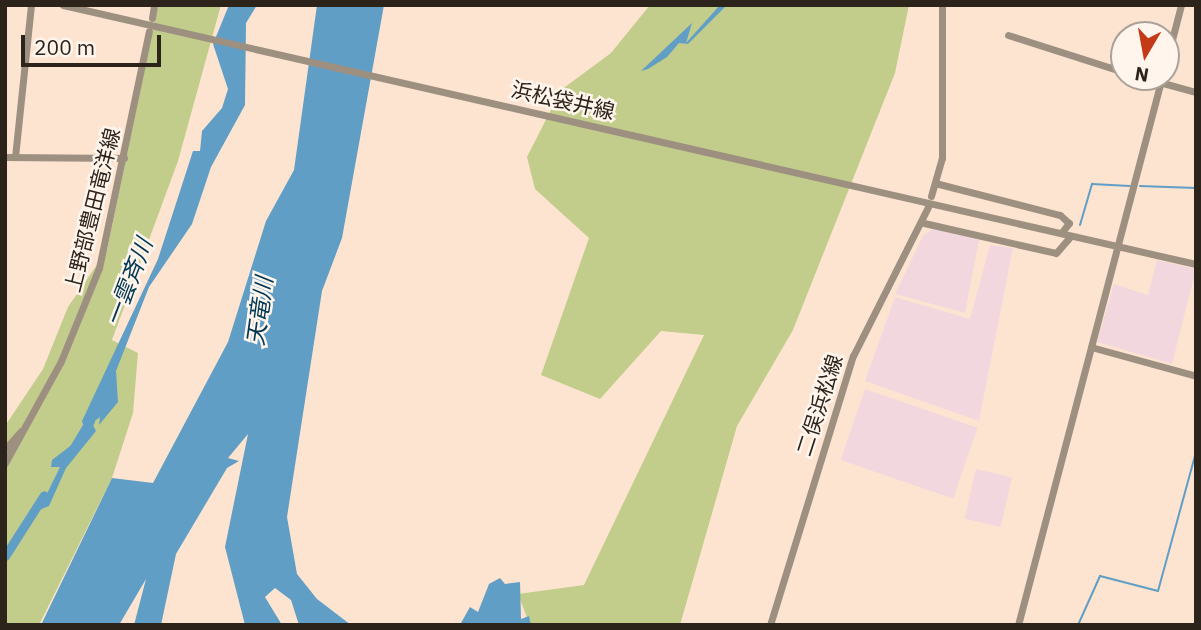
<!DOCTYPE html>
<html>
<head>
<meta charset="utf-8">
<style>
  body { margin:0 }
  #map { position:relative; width:1201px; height:630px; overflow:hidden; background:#fde4d0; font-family:"IBM Plex Sans","Noto Sans JP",sans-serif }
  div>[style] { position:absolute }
  .industrial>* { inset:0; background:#f2d8de; transform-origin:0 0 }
  .green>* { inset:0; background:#c2cd8c }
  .water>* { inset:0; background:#609ec5 }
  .stream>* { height:2px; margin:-1px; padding:0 1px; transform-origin:1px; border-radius:1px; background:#609ec5 }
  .river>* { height:9px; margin:-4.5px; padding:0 4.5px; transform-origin:4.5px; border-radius:4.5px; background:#609ec5 }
  .secondary>* { height:7px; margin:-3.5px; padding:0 3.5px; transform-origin:3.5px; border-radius:3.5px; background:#9d9081 }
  span { translate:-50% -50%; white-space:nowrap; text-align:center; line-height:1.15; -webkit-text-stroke:5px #fff5ec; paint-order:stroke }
  .street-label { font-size:21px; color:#2c231b }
  .water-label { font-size:23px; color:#013853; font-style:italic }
  .frame { position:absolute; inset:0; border:7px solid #2c231b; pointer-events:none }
  .north { position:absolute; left:1110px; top:21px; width:70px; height:70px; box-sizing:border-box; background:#fff5ec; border:2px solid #aba198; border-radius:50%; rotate:190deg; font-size:19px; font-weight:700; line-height:28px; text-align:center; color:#2c231b }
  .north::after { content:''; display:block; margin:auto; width:24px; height:32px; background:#c43a17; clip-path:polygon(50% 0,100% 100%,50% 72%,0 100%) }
  .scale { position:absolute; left:21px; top:35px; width:140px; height:32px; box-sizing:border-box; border:4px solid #2c231b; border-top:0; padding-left:9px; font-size:21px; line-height:24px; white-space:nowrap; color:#2c231b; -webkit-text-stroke:5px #fff5ec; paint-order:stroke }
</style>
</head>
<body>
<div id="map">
  <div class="industrial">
    <div style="clip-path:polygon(934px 228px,979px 240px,965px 313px,895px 294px,923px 236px)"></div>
    <div style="clip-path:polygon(990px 245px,1013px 248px,979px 421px,865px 381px,895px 297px,970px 319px)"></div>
    <div style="clip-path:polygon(1157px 260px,1196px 269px,1172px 364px,1097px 342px,1114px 284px,1148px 295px)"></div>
    <div style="left:865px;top:389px;width:119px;height:75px;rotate:19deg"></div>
    <div style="left:976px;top:469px;width:37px;height:51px;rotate:13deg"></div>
  </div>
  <div class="green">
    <div style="clip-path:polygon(158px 5px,221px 5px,178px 161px,112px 340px,138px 353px,133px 413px,112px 478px,39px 625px,5px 625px,5px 426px,43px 369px,68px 307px,107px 250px)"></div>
    <div style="clip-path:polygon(650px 5px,909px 5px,895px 73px,793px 330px,737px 426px,680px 625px,530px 625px,518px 594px,584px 585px,704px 335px,661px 331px,600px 399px,541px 375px,589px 238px,535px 189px,527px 157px,561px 90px,611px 53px)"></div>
  </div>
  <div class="water">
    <div style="clip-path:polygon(229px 5px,257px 5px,246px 23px,245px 105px,211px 167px,192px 224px,149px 287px,116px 371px,118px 402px,99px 425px,100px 417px,92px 423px,96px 431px,66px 468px,49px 506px,39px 510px,60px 467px,51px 467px,52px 460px,86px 434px,82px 421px,158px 259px,193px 151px,200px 151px,202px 131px,222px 108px,228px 89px,213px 44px)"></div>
    <div style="clip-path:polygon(317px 5px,384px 5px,342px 238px,322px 291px,287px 517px,297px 574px,317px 599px,351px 625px,299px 625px,291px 600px,275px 588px,265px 597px,282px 625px,245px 625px,225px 547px,248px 434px,228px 458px,239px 461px,227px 468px,176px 554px,161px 625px,134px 625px,146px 579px,119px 625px,41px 625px,112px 478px,153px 483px,228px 342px,266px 221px,294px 170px)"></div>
    <div style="clip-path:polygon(720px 5px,727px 5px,688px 44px,679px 43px,667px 57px,648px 69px,641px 71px,692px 23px,686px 43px)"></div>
    <div style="clip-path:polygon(500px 578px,505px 584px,520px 582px,521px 619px,529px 616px,531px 625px,445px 625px,461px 623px,470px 607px,478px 612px,489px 584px)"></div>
  </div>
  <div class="stream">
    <div style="left:1140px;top:186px;width:56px;rotate:2deg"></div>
    <div style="left:1080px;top:225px;width:43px;rotate:-73.7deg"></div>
    <div style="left:1092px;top:184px;width:38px;rotate:3deg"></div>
    <div style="left:1078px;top:625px;width:54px;rotate:-65.8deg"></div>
    <div style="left:1100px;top:576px;width:60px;rotate:14.5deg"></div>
    <div style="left:1158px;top:591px;width:144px;rotate:-74.7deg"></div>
  </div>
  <div class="river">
    <div style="left:70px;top:454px;width:39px;rotate:-59deg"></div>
    <div style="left:5px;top:556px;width:72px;rotate:-57.4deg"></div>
  </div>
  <div class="secondary">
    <div style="left:63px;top:5px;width:1162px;rotate:12.88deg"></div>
    <div style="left:152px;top:18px;width:13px;rotate:-81deg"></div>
    <div style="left:1008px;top:35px;width:122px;rotate:17.7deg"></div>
    <div style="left:1166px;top:63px;width:60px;rotate:-75.5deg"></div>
    <div style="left:1141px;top:77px;width:57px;rotate:15.3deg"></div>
    <div style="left:5px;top:157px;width:119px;rotate:0.5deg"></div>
    <div style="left:15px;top:157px;width:153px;rotate:-84deg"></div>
    <div style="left:935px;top:183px;width:129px;rotate:14.4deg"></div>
    <div style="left:1060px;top:215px;width:12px;rotate:42deg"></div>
    <div style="left:1069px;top:223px;width:11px;rotate:128deg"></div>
    <div style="left:931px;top:196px;width:40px;rotate:-74deg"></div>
    <div style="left:942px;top:158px;width:153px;rotate:-90deg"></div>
    <div style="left:924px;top:223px;width:135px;rotate:12.8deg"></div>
    <div style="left:1056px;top:253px;width:20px;rotate:-49deg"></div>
    <div style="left:1091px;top:347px;width:109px;rotate:15.4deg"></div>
    <div style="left:5px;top:449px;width:24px;rotate:-48deg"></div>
    <div style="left:5px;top:463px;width:116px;rotate:-61.2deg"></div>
    <div style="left:61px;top:361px;width:100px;rotate:-67.8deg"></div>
    <div style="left:99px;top:268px;width:242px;rotate:-78.1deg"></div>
    <div style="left:770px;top:625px;width:282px;rotate:-72.9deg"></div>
    <div style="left:853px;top:356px;width:167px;rotate:-63.3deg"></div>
    <div style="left:1018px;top:625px;width:567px;rotate:-75.28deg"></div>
  </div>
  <div class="street-label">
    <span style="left:563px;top:100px;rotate:13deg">浜松袋井線</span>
    <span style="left:92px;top:210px;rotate:-76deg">上野部豊田竜洋線</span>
    <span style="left:819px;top:405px;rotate:-72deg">二俣浜松線</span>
  </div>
  <div class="water-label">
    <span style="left:128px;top:282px;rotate:-69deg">一雲斉川</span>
    <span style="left:259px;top:311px;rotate:-82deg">天竜川</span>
  </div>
  <div class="frame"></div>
  <div class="north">N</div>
  <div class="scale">200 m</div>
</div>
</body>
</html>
